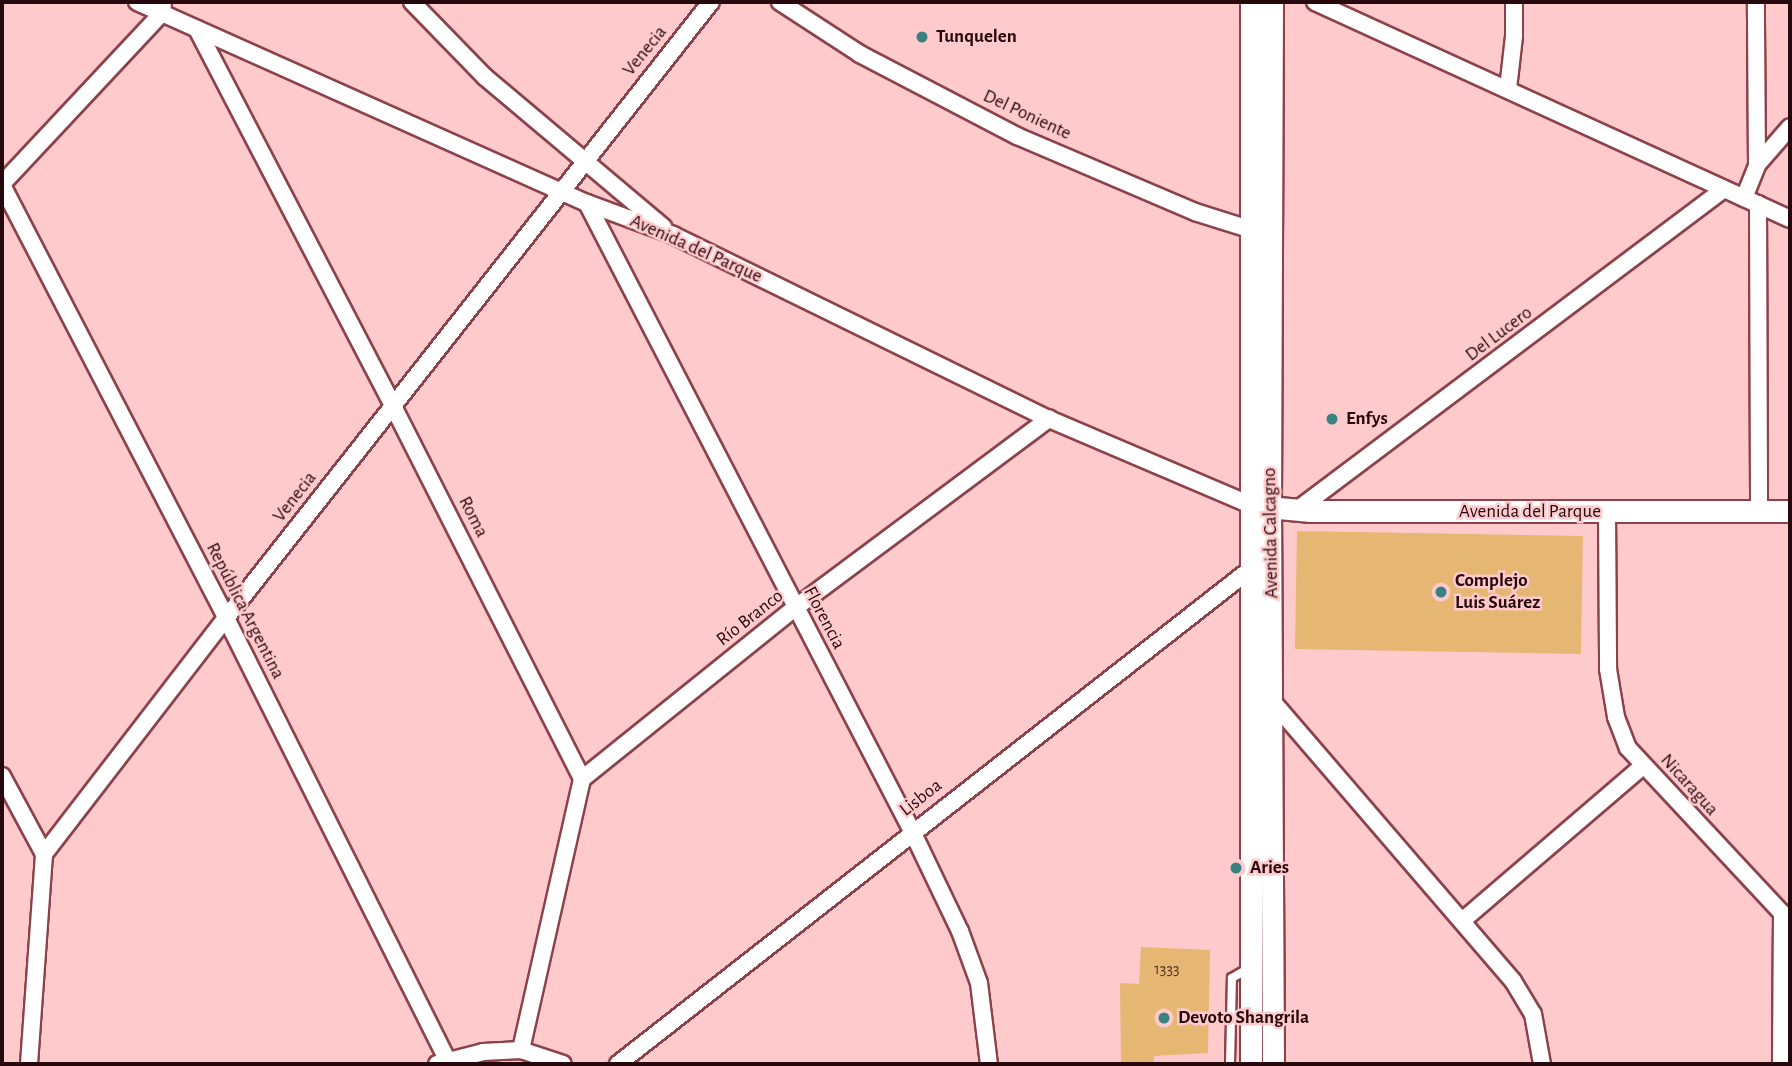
<!DOCTYPE html>
<html>
<head>
<meta charset="utf-8">
<style>
  body { margin:0 }
  #map { position:relative; width:1792px; height:1066px; overflow:hidden; background:#ffcacc; font-family:"Alegreya Sans",sans-serif }
  div>[style] { position:absolute }
  .building>* { inset:0; background:#e6b673; transform-origin:0 0 }
  .roads { filter:drop-shadow(2px 0 #8c424a) drop-shadow(-2px 0 #8c424a) drop-shadow(0 2px #8c424a) drop-shadow(0 -2px #8c424a) }
  .lane>* { height:8px; margin:-4px; padding:0 4px; transform-origin:4px; border-radius:4px; background:#fff }
  .street>* { height:16px; margin:-8px; padding:0 8px; transform-origin:8px; border-radius:8px; background:#fff }
  .secondary>* { height:21px; margin:-10.5px; padding:0 10.5px; transform-origin:10.5px; border-radius:10.5px; background:#fff }
  .dots>* { width:19px; height:19px; translate:-50% -50%; box-sizing:border-box; border:4px solid #ffcacc; border-radius:50% }
  span { translate:-50% -50%; white-space:nowrap; text-align:center; line-height:1.15; -webkit-text-stroke:5px #ffcacc; paint-order:stroke }
  .number-label { font-size:16px; color:#563426 }
  .number-label span { -webkit-text-stroke-width:0 }
  .poi-label { font-size:19px; color:#26080d; font-weight:700 }
  .left { translate:0 -50%; text-align:left }
  .street-label { font-size:19px; color:#26080d }
  .frame { position:absolute; inset:0; border:4px solid #26080d; pointer-events:none }
</style>
</head>
<body>
<div id="map">
  <div class="building">
    <div style="left:1297px;top:531px;width:286px;height:118px;rotate:1deg"></div>
    <div style="clip-path:polygon(1141px 947px,1210px 950px,1208px 1053px,1154px 1056px,1154px 1064px,1121px 1064px,1120px 983px,1139px 984px)"></div>
  </div>
  <div class="roads">
    <div class="lane">
      <div style="left:1230px;top:1064px;width:86px;rotate:-88.7deg"></div>
      <div style="left:1232px;top:978px;width:20px;rotate:-30deg"></div>
    </div>
    <div class="street">
      <div style="left:137px;top:2px;width:493px;rotate:24.1deg"></div>
      <div style="left:587px;top:203px;width:92px;rotate:20.4deg"></div>
      <div style="left:673px;top:235px;width:419px;rotate:26.1deg"></div>
      <div style="left:1049px;top:419px;width:220px;rotate:23.1deg"></div>
      <div style="left:412px;top:2px;width:105px;rotate:45.8deg"></div>
      <div style="left:485px;top:77px;width:233px;rotate:40.1deg"></div>
      <div style="left:780px;top:2px;width:95px;rotate:33deg"></div>
      <div style="left:860px;top:54px;width:177px;rotate:27.6deg"></div>
      <div style="left:1017px;top:136px;width:194px;rotate:23.1deg"></div>
      <div style="left:1195px;top:212px;width:67px;rotate:17.4deg"></div>
      <div style="left:1315px;top:2px;width:522px;rotate:24.55deg"></div>
      <div style="left:197px;top:29px;width:425px;rotate:62.5deg"></div>
      <div style="left:393px;top:406px;width:418px;rotate:63.1deg"></div>
      <div style="left:582px;top:779px;width:278px;rotate:102.7deg"></div>
      <div style="left:1508px;top:89px;width:53px;rotate:-83.5deg"></div>
      <div style="left:1514px;top:36px;width:34px;rotate:-90deg"></div>
      <div style="left:1757px;top:165px;width:50px;rotate:-49deg"></div>
      <div style="left:2px;top:184px;width:234px;rotate:-46.9deg"></div>
      <div style="left:162px;top:13px;width:9px;rotate:-84deg"></div>
      <div style="left:2px;top:185px;width:488px;rotate:62.6deg"></div>
      <div style="left:226px;top:618px;width:493px;rotate:63.4deg"></div>
      <div style="left:1744px;top:198px;width:35px;rotate:-68deg"></div>
      <div style="left:1757px;top:165px;width:163px;rotate:-90.4deg"></div>
      <div style="left:587px;top:203px;width:707px;rotate:62.64deg"></div>
      <div style="left:912px;top:831px;width:111px;rotate:64.4deg"></div>
      <div style="left:960px;top:931px;width:55px;rotate:69.9deg"></div>
      <div style="left:979px;top:983px;width:82px;rotate:83deg"></div>
      <div style="left:1758px;top:204px;width:307px;rotate:89.8deg"></div>
      <div style="left:1297px;top:510px;width:534px;rotate:-36.93deg"></div>
      <div style="left:1607px;top:512px;width:157px;rotate:89.6deg"></div>
      <div style="left:1608px;top:669px;width:49px;rotate:80.5deg"></div>
      <div style="left:1616px;top:717px;width:33px;rotate:69deg"></div>
      <div style="left:1628px;top:748px;width:226px;rotate:47deg"></div>
      <div style="left:1782px;top:913px;width:151px;rotate:90.4deg"></div>
      <div style="left:1273px;top:702px;width:368px;rotate:49.3deg"></div>
      <div style="left:1513px;top:981px;width:39px;rotate:59deg"></div>
      <div style="left:1533px;top:1014px;width:51px;rotate:79.8deg"></div>
      <div style="left:2px;top:776px;width:89px;rotate:61.7deg"></div>
      <div style="left:582px;top:779px;width:273px;rotate:-38.8deg"></div>
      <div style="left:795px;top:608px;width:317px;rotate:-36.7deg"></div>
      <div style="left:1462px;top:921px;width:238px;rotate:-40.6deg"></div>
      <div style="left:29px;top:1064px;width:211px;rotate:-85.9deg"></div>
      <div style="left:44px;top:854px;width:298px;rotate:-52.4deg"></div>
      <div style="left:226px;top:618px;width:784px;rotate:-51.79deg"></div>
      <div style="left:437px;top:1064px;width:48px;rotate:-14.6deg"></div>
      <div style="left:483px;top:1052px;width:38px;rotate:-3deg"></div>
      <div style="left:521px;top:1050px;width:44px;rotate:18.4deg"></div>
      <div style="left:618px;top:1064px;width:805px;rotate:-38.04deg"></div>
    </div>
    <div class="secondary">
      <div style="left:1272px;top:2px;width:505px;rotate:90.23deg"></div>
      <div style="left:1270px;top:507px;width:557px;rotate:89.69deg"></div>
      <div style="left:1257px;top:506px;width:54px;rotate:5.3deg"></div>
      <div style="left:1311px;top:511px;width:479px"></div>
      <div style="left:1251px;top:1064px;width:1062px;rotate:-90deg"></div>
    </div>
  </div>
  <div class="dots">
    <div style="left:922px;top:37px;background:#3a8282"></div>
    <div style="left:1332px;top:419px;background:#3a8282"></div>
    <div style="left:1441px;top:592px;background:#3a8282"></div>
    <div style="left:1236px;top:868px;background:#3a8282"></div>
    <div style="left:1164px;top:1018px;background:#3a8282"></div>
  </div>
  <div class="number-label">
    <span style="left:1167px;top:969px">1333</span>
  </div>
  <div class="poi-label">
    <span class="left" style="left:936px;top:37px">Tunquelen</span>
    <span class="left" style="left:1346px;top:419px">Enfys</span>
    <span class="left" style="left:1455px;top:592px">Complejo<br>Luis Suárez</span>
    <span class="left" style="left:1250px;top:868px">Aries</span>
    <span class="left" style="left:1178px;top:1018px">Devoto Shangrila</span>
  </div>
  <div class="street-label">
    <span style="left:645px;top:51px;rotate:-51deg">Venecia</span>
    <span style="left:1027px;top:115px;rotate:25deg">Del Poniente</span>
    <span style="left:696px;top:249px;rotate:24deg">Avenida del Parque</span>
    <span style="left:1499px;top:334px;rotate:-37deg">Del Lucero</span>
    <span style="left:295px;top:497px;rotate:-52deg">Venecia</span>
    <span style="left:1530px;top:512px">Avenida del Parque</span>
    <span style="left:473px;top:517px;rotate:63deg">Roma</span>
    <span style="left:1271px;top:533px;rotate:-91deg">Avenida Calcagno</span>
    <span style="left:245px;top:611px;rotate:63deg">República Argentina</span>
    <span style="left:750px;top:618px;rotate:-38deg">Río Branco</span>
    <span style="left:824px;top:618px;rotate:62deg">Florencia</span>
    <span style="left:1689px;top:785px;rotate:48deg">Nicaragua</span>
    <span style="left:921px;top:798px;rotate:-38deg">Lisboa</span>
  </div>
  <div class="frame"></div>
</div>
</body>
</html>
